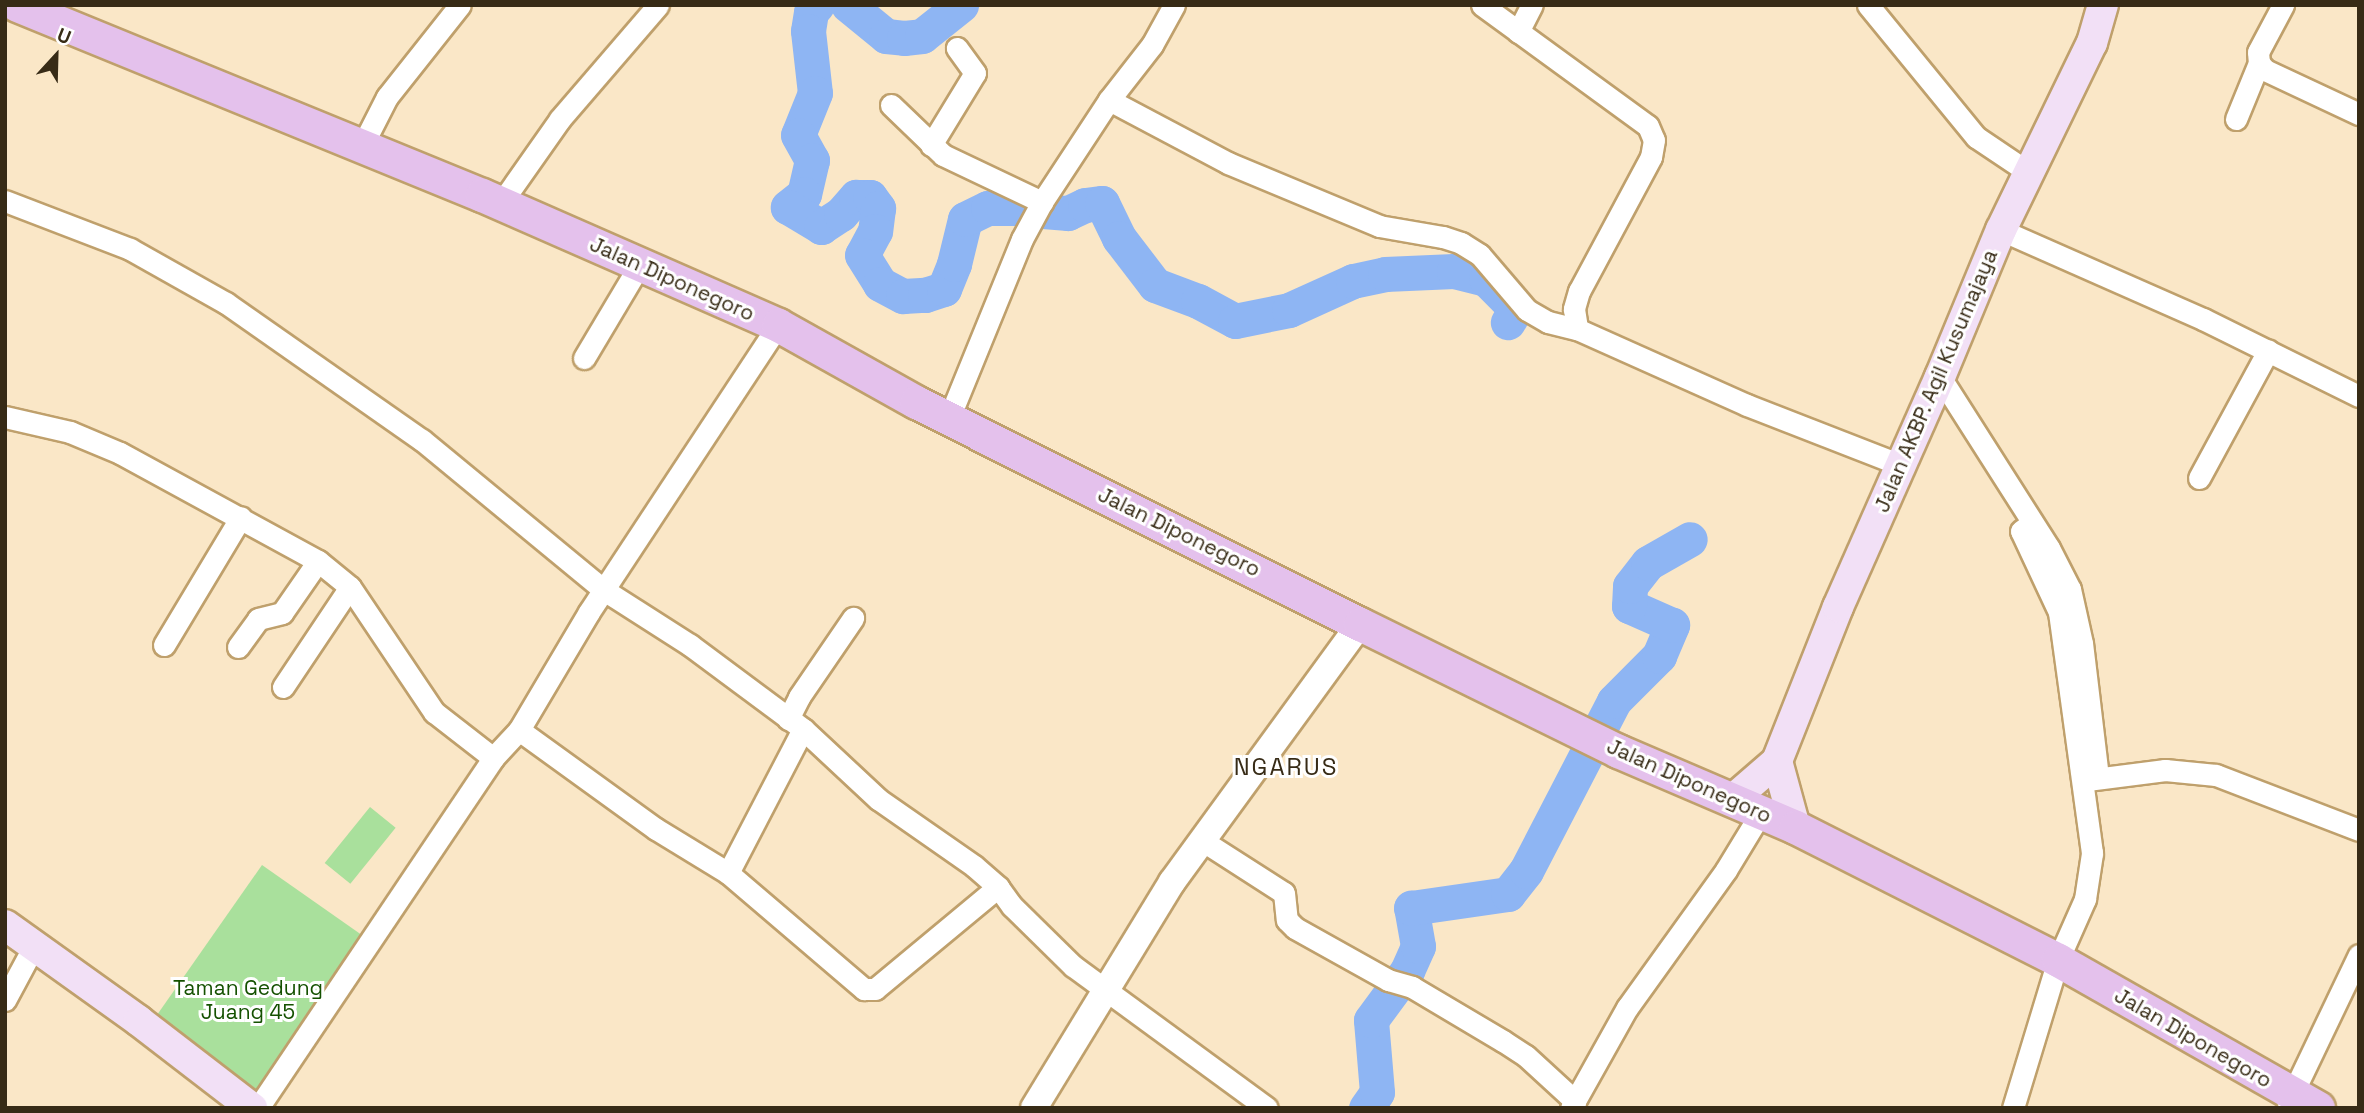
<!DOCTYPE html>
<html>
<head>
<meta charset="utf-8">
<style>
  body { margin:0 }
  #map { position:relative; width:2364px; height:1113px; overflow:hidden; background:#fae7c7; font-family:"Space Grotesk",sans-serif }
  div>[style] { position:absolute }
  .green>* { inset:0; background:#a9e09c; transform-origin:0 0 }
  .river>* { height:35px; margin:-17.5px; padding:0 17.5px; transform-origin:17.5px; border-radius:17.5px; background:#8eb5f3 }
  .roads { filter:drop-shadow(2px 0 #bfa06c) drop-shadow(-2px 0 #bfa06c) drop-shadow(0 2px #bfa06c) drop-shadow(0 -2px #bfa06c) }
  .minor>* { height:21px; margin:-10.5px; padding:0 10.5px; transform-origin:10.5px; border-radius:10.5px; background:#fff }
  .tertiary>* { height:26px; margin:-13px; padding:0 13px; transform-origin:13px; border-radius:13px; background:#fff }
  .secondary>* { height:30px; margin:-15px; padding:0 15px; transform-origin:15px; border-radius:15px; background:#f2e0f6 }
  .primary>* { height:33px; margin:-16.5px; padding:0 16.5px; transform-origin:16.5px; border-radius:16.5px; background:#e4c1ec }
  span { translate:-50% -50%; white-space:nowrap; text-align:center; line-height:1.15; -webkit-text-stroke:6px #fff; paint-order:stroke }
  .street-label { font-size:21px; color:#372b16 }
  .park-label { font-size:21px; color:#145100 }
  .quarter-label { font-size:24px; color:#372b16; letter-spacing:2px }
  .frame { position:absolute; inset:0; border:7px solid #372b16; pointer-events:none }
  .north { position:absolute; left:21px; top:21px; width:70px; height:70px; -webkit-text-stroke:5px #fff; paint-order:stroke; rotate:22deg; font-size:19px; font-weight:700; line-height:28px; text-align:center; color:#372b16 }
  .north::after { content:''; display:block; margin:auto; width:24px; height:32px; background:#372b16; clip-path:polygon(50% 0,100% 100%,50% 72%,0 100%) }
</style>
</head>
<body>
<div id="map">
  <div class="green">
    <div style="left:370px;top:807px;width:33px;height:72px;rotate:39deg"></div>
    <div style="left:262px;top:865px;width:131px;height:187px;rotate:35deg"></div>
  </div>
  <div class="river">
    <div style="left:817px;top:5px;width:9px;rotate:131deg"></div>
    <div style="left:811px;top:12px;width:19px;rotate:99deg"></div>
    <div style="left:808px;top:31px;width:62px;rotate:83.6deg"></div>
    <div style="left:815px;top:93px;width:45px;rotate:112deg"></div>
    <div style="left:798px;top:135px;width:29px;rotate:61deg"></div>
    <div style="left:812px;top:160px;width:35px;rotate:103deg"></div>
    <div style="left:804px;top:194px;width:21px;rotate:141deg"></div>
    <div style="left:788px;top:207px;width:39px;rotate:31deg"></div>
    <div style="left:821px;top:227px;width:24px;rotate:-33deg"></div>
    <div style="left:841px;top:214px;width:23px;rotate:-49deg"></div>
    <div style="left:856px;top:197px;width:14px"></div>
    <div style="left:870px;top:197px;width:14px;rotate:54deg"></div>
    <div style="left:878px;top:208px;width:23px;rotate:97deg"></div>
    <div style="left:875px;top:231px;width:27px;rotate:118deg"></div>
    <div style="left:862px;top:255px;width:34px;rotate:58deg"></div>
    <div style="left:880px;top:284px;width:26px;rotate:28deg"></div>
    <div style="left:903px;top:296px;width:22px;rotate:-3deg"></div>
    <div style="left:925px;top:295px;width:20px;rotate:-18deg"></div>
    <div style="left:944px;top:289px;width:27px;rotate:-68deg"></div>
    <div style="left:954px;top:264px;width:46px;rotate:-76.3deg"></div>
    <div style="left:965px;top:219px;width:25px;rotate:-26deg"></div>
    <div style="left:988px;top:208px;width:38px"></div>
    <div style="left:848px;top:5px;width:49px;rotate:39.2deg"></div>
    <div style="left:886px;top:36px;width:18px;rotate:6deg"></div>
    <div style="left:904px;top:38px;width:18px;rotate:-6deg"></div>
    <div style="left:922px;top:36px;width:50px;rotate:-38.5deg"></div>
    <div style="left:1043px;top:211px;width:25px;rotate:5deg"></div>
    <div style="left:1068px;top:213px;width:19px;rotate:-25deg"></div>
    <div style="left:1085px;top:205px;width:17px;rotate:-7deg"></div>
    <div style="left:1102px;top:203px;width:39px;rotate:64deg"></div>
    <div style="left:1119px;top:238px;width:59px;rotate:52.5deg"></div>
    <div style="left:1155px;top:285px;width:46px;rotate:20.4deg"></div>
    <div style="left:1198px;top:301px;width:42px;rotate:28.4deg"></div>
    <div style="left:1235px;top:321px;width:55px;rotate:-11.5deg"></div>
    <div style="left:1289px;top:310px;width:70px;rotate:-24.4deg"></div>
    <div style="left:1353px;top:281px;width:33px;rotate:-12deg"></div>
    <div style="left:1385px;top:274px;width:69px;rotate:-2.5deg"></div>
    <div style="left:1454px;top:271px;width:33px;rotate:14deg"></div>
    <div style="left:1486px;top:279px;width:34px;rotate:45deg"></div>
    <div style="left:1510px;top:303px;width:10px;rotate:66deg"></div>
    <div style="left:1514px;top:312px;width:12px;rotate:121deg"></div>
    <div style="left:1366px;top:1108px;width:19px;rotate:-55deg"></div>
    <div style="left:1377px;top:1092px;width:72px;rotate:-94.8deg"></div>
    <div style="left:1371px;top:1020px;width:61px;rotate:-53.7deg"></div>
    <div style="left:1407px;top:971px;width:27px;rotate:-66deg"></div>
    <div style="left:1418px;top:946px;width:39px;rotate:-100deg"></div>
    <div style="left:1411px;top:908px;width:98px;rotate:-8.2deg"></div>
    <div style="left:1508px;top:894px;width:29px;rotate:-52deg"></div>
    <div style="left:1526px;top:871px;width:191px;rotate:-62.6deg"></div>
    <div style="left:1614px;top:701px;width:64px;rotate:-45deg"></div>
    <div style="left:1659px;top:656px;width:34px;rotate:-67deg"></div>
    <div style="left:1672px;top:625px;width:47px;rotate:-156.2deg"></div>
    <div style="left:1629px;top:606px;width:20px;rotate:-87deg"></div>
    <div style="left:1630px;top:586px;width:29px;rotate:-52deg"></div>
    <div style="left:1648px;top:563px;width:48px;rotate:-29.7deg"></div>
  </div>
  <div class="roads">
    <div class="minor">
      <div style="left:1482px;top:5px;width:205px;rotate:36.1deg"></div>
      <div style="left:1648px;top:126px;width:15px;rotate:67deg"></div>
      <div style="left:1654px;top:140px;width:17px;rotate:100deg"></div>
      <div style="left:1651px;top:157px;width:152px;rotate:118.2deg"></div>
      <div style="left:1579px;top:291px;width:19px;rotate:106deg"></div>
      <div style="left:1574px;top:309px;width:20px;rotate:81deg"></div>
      <div style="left:1577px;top:329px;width:186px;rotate:24.1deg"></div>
      <div style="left:1747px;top:405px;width:165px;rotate:21.3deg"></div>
      <div style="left:1868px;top:5px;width:171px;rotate:50.7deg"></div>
      <div style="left:1976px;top:137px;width:63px;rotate:33.9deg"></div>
      <div style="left:2283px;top:5px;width:53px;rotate:118deg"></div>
      <div style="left:2258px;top:52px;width:11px;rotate:85deg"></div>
      <div style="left:2259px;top:63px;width:9px;rotate:49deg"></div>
      <div style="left:2265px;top:70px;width:104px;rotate:25.1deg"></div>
      <div style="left:1518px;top:32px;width:30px;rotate:-63deg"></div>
      <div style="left:1109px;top:100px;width:135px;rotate:27.9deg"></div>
      <div style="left:1228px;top:163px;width:164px;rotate:22.6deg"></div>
      <div style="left:1379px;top:226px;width:65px;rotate:9.8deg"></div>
      <div style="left:1443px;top:237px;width:19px;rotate:18deg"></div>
      <div style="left:1461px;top:243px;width:22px;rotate:32deg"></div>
      <div style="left:1480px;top:255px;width:72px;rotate:49.5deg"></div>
      <div style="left:1527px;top:310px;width:24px;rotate:30deg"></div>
      <div style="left:1548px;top:322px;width:30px;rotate:14deg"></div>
      <div style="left:891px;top:105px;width:72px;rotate:43.9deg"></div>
      <div style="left:943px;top:155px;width:110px;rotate:25.4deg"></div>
      <div style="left:2236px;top:119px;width:61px;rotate:-67.7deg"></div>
      <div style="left:931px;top:145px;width:84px;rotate:-58.6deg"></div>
      <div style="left:975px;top:73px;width:31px;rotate:-126deg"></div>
      <div style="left:362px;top:146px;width:55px;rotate:-63deg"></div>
      <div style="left:387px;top:97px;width:117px;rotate:-51.6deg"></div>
      <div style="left:5px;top:201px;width:134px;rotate:21deg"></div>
      <div style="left:130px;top:249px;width:110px;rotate:29.4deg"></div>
      <div style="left:226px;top:303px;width:239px;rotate:35deg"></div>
      <div style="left:422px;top:440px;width:236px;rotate:39.5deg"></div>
      <div style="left:604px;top:590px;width:102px;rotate:32.6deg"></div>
      <div style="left:690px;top:645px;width:141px;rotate:36.6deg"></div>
      <div style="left:803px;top:729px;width:103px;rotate:43deg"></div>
      <div style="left:878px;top:799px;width:117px;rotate:34.9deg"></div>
      <div style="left:974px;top:866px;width:32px;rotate:41deg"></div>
      <div style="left:998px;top:887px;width:24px;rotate:54deg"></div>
      <div style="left:1012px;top:906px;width:86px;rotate:44.5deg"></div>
      <div style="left:1073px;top:966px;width:240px;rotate:36.2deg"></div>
      <div style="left:501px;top:203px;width:103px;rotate:-54.9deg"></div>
      <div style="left:560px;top:119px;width:150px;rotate:-49.3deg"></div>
      <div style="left:2001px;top:230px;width:221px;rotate:23.8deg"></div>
      <div style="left:2203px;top:319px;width:174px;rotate:26.3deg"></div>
      <div style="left:584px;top:358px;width:109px;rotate:-59.2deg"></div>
      <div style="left:1940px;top:377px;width:203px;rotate:57.5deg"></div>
      <div style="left:2049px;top:548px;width:46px;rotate:62.9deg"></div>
      <div style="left:2070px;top:589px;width:55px;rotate:77.5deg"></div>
      <div style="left:2082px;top:643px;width:136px;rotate:83.2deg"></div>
      <div style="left:5px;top:417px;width:67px;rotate:13deg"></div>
      <div style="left:70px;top:432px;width:54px;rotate:22.8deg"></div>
      <div style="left:120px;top:453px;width:226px;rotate:28.6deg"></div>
      <div style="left:318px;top:561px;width:41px;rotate:39.1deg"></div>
      <div style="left:350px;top:587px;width:151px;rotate:56.1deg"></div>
      <div style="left:434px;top:712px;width:75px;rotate:37.9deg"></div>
      <div style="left:949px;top:418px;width:193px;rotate:-67.8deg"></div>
      <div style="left:1022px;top:239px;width:42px;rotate:-61.6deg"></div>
      <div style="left:1042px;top:202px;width:122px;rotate:-56.7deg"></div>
      <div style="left:1109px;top:100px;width:70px;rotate:-52deg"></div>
      <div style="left:1152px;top:45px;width:46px;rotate:-61.2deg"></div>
      <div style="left:2199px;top:478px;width:145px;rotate:-61.5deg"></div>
      <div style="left:164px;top:645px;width:149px;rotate:-59deg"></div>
      <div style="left:238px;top:647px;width:34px;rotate:-54deg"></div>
      <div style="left:258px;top:619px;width:25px;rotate:-14deg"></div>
      <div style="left:282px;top:613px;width:63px;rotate:-55.3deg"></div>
      <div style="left:283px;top:687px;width:120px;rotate:-56.2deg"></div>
      <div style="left:788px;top:719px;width:25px;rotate:-63deg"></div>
      <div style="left:799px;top:697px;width:96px;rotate:-55.6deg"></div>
      <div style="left:519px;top:730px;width:169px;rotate:35.9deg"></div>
      <div style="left:656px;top:829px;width:84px;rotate:31.4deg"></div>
      <div style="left:728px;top:873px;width:179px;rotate:40.5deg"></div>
      <div style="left:864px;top:989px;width:11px"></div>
      <div style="left:875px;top:989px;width:160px;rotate:-39.7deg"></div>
      <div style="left:2087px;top:780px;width:79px;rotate:-7.3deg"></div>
      <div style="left:2165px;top:770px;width:51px;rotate:5.6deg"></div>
      <div style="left:2216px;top:775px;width:153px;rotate:21deg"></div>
      <div style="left:1203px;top:841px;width:96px;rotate:32.7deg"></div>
      <div style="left:1284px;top:893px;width:27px;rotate:84deg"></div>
      <div style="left:1287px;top:920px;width:11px;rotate:45deg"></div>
      <div style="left:1295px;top:928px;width:107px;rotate:29.2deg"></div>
      <div style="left:1388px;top:980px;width:25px;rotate:16deg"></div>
      <div style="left:1412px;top:987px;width:106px;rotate:30.7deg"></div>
      <div style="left:1503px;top:1041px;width:27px;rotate:33deg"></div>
      <div style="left:1526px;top:1056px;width:67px;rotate:42.6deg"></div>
      <div style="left:728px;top:873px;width:162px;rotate:-62.5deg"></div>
      <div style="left:5px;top:1000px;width:61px;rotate:-61.8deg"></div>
      <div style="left:2288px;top:1103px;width:164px;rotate:-64.4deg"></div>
      <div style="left:258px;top:1108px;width:422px;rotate:-56.1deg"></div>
      <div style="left:493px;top:758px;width:38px;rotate:-47deg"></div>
      <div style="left:519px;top:730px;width:137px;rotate:-59.3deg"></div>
      <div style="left:589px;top:612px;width:344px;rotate:-56.6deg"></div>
      <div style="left:1571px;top:1108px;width:115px;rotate:-60.8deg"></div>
      <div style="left:1627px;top:1008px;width:170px;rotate:-54.3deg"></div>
      <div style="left:1726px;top:870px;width:66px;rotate:-58.7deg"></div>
      <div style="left:2013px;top:1108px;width:155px;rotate:-73.1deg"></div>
      <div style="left:2058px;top:960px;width:67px;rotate:-66.1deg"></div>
      <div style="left:2085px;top:899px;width:47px;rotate:-81.3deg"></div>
      <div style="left:2092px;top:853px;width:243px;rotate:-97.8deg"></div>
      <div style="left:2059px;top:612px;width:89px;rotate:-115.1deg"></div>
      <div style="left:2021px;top:531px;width:14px;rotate:-36deg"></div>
    </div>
    <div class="tertiary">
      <div style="left:1034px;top:1108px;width:265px;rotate:-58.6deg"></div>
      <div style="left:1172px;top:882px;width:319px;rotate:-53.9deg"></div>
    </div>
    <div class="secondary">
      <div style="left:1777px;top:761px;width:68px;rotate:74.7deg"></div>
      <div style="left:1732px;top:800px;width:60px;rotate:-40.9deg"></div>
      <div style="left:1777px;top:761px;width:166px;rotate:-68.4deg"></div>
      <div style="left:1838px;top:607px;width:252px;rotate:-66.1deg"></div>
      <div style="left:1940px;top:377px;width:159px;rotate:-67.5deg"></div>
      <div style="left:2001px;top:230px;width:208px;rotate:-64.1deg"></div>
      <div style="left:2092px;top:43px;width:40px;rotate:-74deg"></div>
      <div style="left:5px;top:925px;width:165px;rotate:35.6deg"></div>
      <div style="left:139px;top:1021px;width:143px;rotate:37.6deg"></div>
    </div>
    <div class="primary">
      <div style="left:17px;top:5px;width:502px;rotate:22.23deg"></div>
      <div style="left:482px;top:195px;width:323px;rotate:23.7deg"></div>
      <div style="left:778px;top:325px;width:158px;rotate:29.2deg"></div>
      <div style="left:916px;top:402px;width:496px;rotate:26.6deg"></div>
      <div style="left:1360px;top:624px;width:288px;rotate:26.2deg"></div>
      <div style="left:1618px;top:751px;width:193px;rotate:23.2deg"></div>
      <div style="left:1795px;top:827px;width:295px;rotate:26.8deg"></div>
      <div style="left:2058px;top:960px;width:299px;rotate:29.6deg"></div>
    </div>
  </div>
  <div class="street-label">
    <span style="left:672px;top:279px;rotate:24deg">Jalan Diponegoro</span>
    <span style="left:1936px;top:381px;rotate:-67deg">Jalan AKBP. Agil Kusumajaya</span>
    <span style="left:1179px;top:532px;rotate:26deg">Jalan Diponegoro</span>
    <span style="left:1689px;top:781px;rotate:24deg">Jalan Diponegoro</span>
    <span style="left:2193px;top:1038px;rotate:30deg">Jalan Diponegoro</span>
  </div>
  <div class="park-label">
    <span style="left:248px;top:1000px">Taman Gedung<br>Juang 45</span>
  </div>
  <div class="quarter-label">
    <span style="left:1286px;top:767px">NGARUS</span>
  </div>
  <div class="frame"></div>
  <div class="north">U</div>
</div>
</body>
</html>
